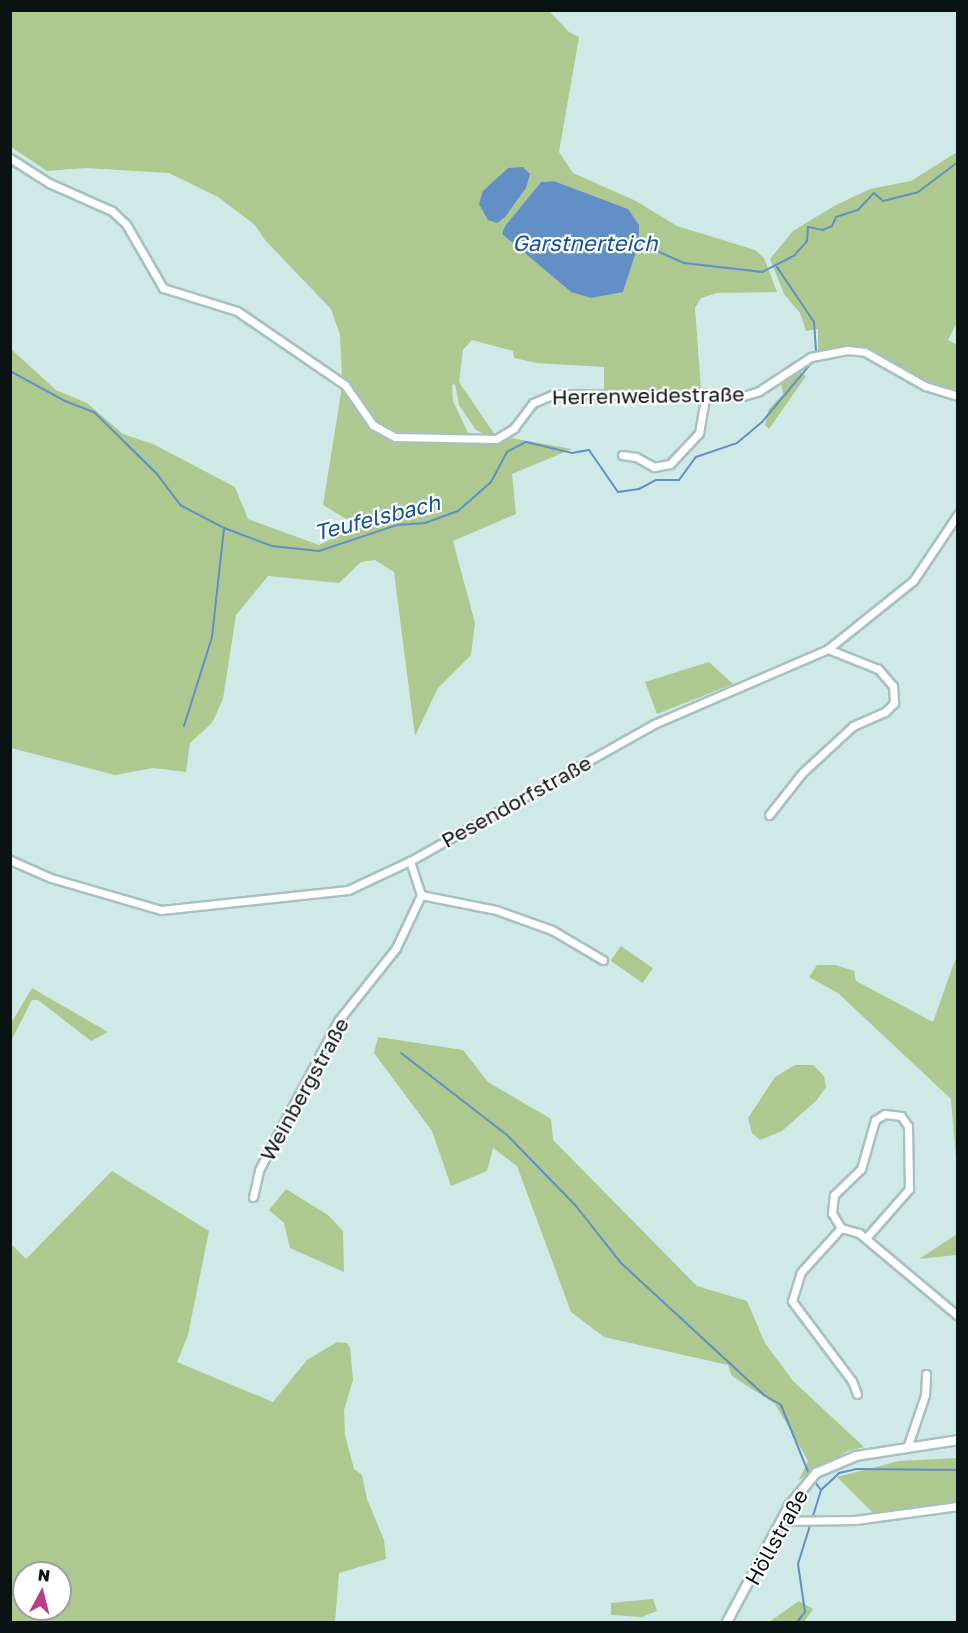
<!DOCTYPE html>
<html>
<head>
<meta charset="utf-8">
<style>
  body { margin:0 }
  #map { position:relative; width:968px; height:1633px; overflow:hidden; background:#cfe9e7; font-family:"Golos Text",sans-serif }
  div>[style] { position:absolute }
  .green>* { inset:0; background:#adc990; transform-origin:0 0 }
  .water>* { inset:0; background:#618fc6 }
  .stream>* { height:2px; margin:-1px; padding:0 1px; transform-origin:1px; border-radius:1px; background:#618fc6 }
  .roads { filter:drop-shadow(2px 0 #a8c1bf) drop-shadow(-2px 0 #a8c1bf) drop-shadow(0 2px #a8c1bf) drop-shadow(0 -2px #a8c1bf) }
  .minor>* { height:7px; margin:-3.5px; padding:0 3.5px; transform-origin:3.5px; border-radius:3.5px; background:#fff }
  .tertiary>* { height:8px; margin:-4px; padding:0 4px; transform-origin:4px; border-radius:4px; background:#fff }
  span { translate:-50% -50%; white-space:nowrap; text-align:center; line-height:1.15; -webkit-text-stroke:4.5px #fff; paint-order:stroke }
  .street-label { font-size:21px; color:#0a1313 }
  .water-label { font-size:22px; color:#115196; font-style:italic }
  .frame { position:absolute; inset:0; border:12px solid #0a1313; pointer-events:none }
  .north { position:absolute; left:12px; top:1561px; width:60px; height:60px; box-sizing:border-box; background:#fff; border:2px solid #9da1a1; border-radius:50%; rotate:7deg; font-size:16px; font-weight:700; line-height:24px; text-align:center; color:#0a1313 }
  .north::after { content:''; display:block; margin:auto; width:21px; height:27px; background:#ba3b86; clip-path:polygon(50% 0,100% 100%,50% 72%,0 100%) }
</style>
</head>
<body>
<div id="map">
  <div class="green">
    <div style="clip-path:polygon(evenodd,10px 11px,549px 11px,569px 32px,579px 37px,559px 152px,573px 173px,636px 201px,677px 226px,755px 250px,764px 258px,777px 292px,717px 293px,701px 298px,695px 308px,701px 390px,604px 391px,604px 367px,537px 363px,514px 358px,513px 351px,472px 340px,463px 350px,459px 382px,495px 435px,488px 436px,476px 430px,459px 405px,455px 384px,452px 385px,453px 401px,468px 433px,465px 436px,392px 433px,374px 421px,356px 390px,342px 378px,340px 335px,331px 309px,265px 240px,255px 225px,218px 197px,169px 173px,86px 168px,47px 171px,11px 147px,10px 11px,554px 181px,628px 209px,639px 243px,623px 292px,571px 292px,502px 234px,505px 226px,541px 182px,554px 181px)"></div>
    <div style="clip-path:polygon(957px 152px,957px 322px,948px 340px,957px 345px,957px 393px,927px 383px,858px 348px,818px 352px,818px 329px,806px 331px,800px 313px,784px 294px,770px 259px,793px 231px,834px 206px,870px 189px,911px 181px)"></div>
    <div style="clip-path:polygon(10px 348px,56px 390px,87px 403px,123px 434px,153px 444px,235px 487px,248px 519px,319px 545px,358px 526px,323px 505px,342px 387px,372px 431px,391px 440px,489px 444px,511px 438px,572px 449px,512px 474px,516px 514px,453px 541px,475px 623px,471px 655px,438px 688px,415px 736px,394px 572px,375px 560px,361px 562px,339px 583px,268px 576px,236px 615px,223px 699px,212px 723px,190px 743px,186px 772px,153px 768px,115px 775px,11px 748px)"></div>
    <div style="clip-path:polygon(796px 369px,806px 376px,769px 429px,765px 425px,769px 409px,783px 394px,781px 380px)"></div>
    <div style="clip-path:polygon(709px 662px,733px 684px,657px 714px,645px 682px)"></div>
    <div style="left:621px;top:946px;width:39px;height:18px;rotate:35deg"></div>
    <div style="clip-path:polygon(955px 960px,958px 962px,957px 1171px,951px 1099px,838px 993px,809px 977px,817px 965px,836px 965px,854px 971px,856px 981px,933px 1022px)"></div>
    <div style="clip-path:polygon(32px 988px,108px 1032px,91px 1041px,38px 1000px,32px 1000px,11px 1041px,11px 1023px)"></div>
    <div style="clip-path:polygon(378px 1037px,463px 1050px,488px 1082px,551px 1119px,553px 1140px,697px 1286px,747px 1301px,765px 1343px,793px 1381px,864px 1447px,848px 1451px,799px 1480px,808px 1461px,787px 1424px,775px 1404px,732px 1376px,728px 1365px,604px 1337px,571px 1312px,517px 1166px,493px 1148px,487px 1171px,451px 1186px,432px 1131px,374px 1053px)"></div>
    <div style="clip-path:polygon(795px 1065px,813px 1065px,824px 1076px,826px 1087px,817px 1100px,782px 1131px,760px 1140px,752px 1133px,748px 1118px,775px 1077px)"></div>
    <div style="clip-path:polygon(evenodd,112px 1171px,209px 1231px,188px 1335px,177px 1362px,273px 1402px,307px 1360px,337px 1342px,347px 1343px,350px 1348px,353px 1380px,344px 1410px,345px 1435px,354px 1469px,362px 1475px,367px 1499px,384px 1540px,386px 1559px,339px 1573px,335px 1622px,11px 1622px,11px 1244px,26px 1259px,112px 1171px,24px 1573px,60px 1573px,60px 1609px,24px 1609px,24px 1573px)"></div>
    <div style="clip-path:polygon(286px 1189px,328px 1215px,343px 1231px,344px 1272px,290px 1248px,284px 1223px,269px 1210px)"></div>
    <div style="clip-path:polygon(957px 1234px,957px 1255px,919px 1259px)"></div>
    <div style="clip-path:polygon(957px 1458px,957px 1502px,874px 1514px,837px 1477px,899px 1461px)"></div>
    <div style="clip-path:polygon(653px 1599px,657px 1611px,642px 1617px,611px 1615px,611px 1603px)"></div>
    <div style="clip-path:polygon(799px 1601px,813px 1609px,804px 1622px,769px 1622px)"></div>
  </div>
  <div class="water">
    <div style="clip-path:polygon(523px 167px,530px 174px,526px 188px,505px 217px,497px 223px,488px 220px,479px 204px,483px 191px,508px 168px)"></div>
    <div style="clip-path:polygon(554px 181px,628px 209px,639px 225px,639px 243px,623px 292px,591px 298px,571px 292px,502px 234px,505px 226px,541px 182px)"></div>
  </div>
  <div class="stream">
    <div style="left:639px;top:243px;width:49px;rotate:24deg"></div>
    <div style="left:684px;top:263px;width:79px;rotate:6.6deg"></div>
    <div style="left:762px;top:272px;width:36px;rotate:-27deg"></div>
    <div style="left:794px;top:256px;width:20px;rotate:-49deg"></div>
    <div style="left:807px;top:241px;width:14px;rotate:-86deg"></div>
    <div style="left:808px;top:227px;width:15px;rotate:11deg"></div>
    <div style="left:823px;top:230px;width:10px;rotate:-24deg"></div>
    <div style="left:832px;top:226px;width:10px;rotate:-66deg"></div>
    <div style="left:836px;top:217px;width:23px;rotate:-18deg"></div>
    <div style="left:858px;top:210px;width:23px;rotate:-47deg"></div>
    <div style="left:874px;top:193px;width:12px;rotate:42deg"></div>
    <div style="left:883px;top:201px;width:36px;rotate:-14deg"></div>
    <div style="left:918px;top:192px;width:50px;rotate:-36.9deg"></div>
    <div style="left:777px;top:267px;width:66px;rotate:56.1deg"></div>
    <div style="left:814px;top:322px;width:29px;rotate:86deg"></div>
    <div style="left:10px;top:371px;width:63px;rotate:28.6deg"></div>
    <div style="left:65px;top:401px;width:31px;rotate:21deg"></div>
    <div style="left:94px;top:412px;width:88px;rotate:44.5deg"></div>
    <div style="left:157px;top:474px;width:39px;rotate:53deg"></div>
    <div style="left:180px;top:505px;width:50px;rotate:27.6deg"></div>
    <div style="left:224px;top:528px;width:51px;rotate:20.6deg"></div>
    <div style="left:272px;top:546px;width:47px;rotate:6.1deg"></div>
    <div style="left:319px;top:551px;width:82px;rotate:-18.4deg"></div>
    <div style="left:397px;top:525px;width:28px;rotate:-4deg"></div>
    <div style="left:425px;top:523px;width:35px;rotate:-20deg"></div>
    <div style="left:458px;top:511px;width:44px;rotate:-41.3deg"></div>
    <div style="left:491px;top:482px;width:34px;rotate:-62deg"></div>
    <div style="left:507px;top:452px;width:21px;rotate:-28deg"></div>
    <div style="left:526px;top:442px;width:47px;rotate:13.4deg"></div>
    <div style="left:572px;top:453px;width:17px;rotate:-10deg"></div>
    <div style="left:589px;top:450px;width:51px;rotate:55.4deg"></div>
    <div style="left:618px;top:492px;width:21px;rotate:-8deg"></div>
    <div style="left:639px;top:489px;width:19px;rotate:-28deg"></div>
    <div style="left:656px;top:480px;width:23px"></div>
    <div style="left:679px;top:480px;width:29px;rotate:-54deg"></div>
    <div style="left:696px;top:457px;width:43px;rotate:-18.9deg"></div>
    <div style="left:737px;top:443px;width:33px;rotate:-40deg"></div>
    <div style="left:762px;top:422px;width:80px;rotate:-50.1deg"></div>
    <div style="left:184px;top:726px;width:93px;rotate:-72.5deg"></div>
    <div style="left:212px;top:637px;width:110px;rotate:-83.7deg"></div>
    <div style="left:401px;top:1053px;width:134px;rotate:37.7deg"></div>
    <div style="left:507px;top:1135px;width:99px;rotate:45.8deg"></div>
    <div style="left:576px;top:1206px;width:73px;rotate:51.7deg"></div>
    <div style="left:621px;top:1263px;width:195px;rotate:42.7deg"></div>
    <div style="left:764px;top:1395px;width:20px;rotate:30deg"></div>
    <div style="left:781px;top:1405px;width:74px;rotate:67.9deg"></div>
    <div style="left:815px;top:1482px;width:10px;rotate:53deg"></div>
    <div style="left:797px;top:1622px;width:13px;rotate:-51deg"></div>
    <div style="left:805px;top:1612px;width:49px;rotate:-98.3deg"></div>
    <div style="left:798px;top:1564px;width:77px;rotate:-72.7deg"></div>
    <div style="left:821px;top:1490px;width:25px;rotate:-43deg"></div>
    <div style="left:839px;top:1473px;width:18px;rotate:-13deg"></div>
    <div style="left:857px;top:1469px;width:101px;rotate:0.6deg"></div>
  </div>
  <div class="roads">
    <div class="minor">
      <div style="left:10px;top:158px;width:46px;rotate:32.7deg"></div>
      <div style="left:49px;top:183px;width:69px;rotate:24deg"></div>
      <div style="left:112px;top:211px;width:19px;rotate:43deg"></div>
      <div style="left:126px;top:224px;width:74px;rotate:60deg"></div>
      <div style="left:163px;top:288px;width:77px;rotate:17.3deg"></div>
      <div style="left:237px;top:311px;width:131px;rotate:34.4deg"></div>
      <div style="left:345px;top:385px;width:49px;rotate:55deg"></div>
      <div style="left:373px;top:425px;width:25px;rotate:29deg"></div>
      <div style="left:395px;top:437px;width:101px;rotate:1.1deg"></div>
      <div style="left:496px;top:439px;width:21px;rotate:-31deg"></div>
      <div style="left:514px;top:428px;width:31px;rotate:-53deg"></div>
      <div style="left:533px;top:403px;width:23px;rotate:-23deg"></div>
      <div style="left:554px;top:394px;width:189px;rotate:0.6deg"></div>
      <div style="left:743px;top:396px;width:17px;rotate:-17deg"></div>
      <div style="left:759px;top:391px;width:62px;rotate:-33.2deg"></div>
      <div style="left:811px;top:357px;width:37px;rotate:-11deg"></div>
      <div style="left:847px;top:350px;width:18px;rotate:6deg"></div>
      <div style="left:865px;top:352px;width:69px;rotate:29.5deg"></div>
      <div style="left:925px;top:386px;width:34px;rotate:17deg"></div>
      <div style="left:622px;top:455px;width:14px;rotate:8deg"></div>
      <div style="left:636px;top:457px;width:21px;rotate:29deg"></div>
      <div style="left:654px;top:467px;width:16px;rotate:-11deg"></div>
      <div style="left:670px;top:464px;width:42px;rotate:-46.9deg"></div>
      <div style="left:699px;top:433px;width:40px;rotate:-80deg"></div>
      <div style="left:769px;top:815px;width:53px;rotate:-51.8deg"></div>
      <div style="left:802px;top:773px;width:69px;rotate:-42.7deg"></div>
      <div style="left:853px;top:726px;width:35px;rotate:-24deg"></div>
      <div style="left:885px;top:712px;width:13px;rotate:-45deg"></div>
      <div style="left:894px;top:703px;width:17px;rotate:-93deg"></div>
      <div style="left:893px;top:686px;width:23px;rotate:-131deg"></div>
      <div style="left:878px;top:669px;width:54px;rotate:-158.2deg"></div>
      <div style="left:10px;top:860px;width:45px;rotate:23.7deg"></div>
      <div style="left:51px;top:878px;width:115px;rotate:16.2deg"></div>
      <div style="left:161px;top:910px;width:188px;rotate:-6.1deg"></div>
      <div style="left:348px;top:890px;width:68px;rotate:-25.1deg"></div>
      <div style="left:410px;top:861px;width:280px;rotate:-29.3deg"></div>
      <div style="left:654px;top:724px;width:189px;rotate:-23.3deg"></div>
      <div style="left:828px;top:649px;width:109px;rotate:-38.7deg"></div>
      <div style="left:913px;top:581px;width:81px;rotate:-56.1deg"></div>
      <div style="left:421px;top:895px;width:76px;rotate:11.3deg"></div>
      <div style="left:496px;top:910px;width:59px;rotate:19.7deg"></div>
      <div style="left:552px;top:930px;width:59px;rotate:30.5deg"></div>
      <div style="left:253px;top:1197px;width:28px;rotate:-77deg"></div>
      <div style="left:259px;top:1170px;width:169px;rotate:-62.1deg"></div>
      <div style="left:338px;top:1021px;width:93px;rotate:-51.5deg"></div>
      <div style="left:396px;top:948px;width:59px;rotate:-64.7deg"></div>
      <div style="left:421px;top:895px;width:36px;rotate:-108deg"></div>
      <div style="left:841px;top:1228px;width:17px;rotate:-121deg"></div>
      <div style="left:832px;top:1213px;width:18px;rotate:-84deg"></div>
      <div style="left:834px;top:1195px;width:37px;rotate:-44deg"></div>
      <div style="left:861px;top:1169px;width:51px;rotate:-74.1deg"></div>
      <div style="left:875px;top:1120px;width:12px;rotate:-31deg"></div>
      <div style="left:885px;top:1114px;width:16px;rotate:7deg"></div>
      <div style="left:901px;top:1116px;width:12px;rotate:55deg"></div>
      <div style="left:908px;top:1126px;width:63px;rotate:89.1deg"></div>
      <div style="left:909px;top:1189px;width:65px;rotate:131.3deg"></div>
      <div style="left:857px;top:1394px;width:14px;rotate:-111deg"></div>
      <div style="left:852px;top:1381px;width:100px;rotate:-126.9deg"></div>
      <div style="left:792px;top:1301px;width:30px;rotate:-73deg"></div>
      <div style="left:801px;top:1272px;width:59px;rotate:-47.7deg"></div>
      <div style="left:841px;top:1228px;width:19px;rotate:16deg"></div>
      <div style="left:859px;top:1233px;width:129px;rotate:40deg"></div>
      <div style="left:907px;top:1448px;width:56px;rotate:-71.2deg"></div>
      <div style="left:925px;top:1395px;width:21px;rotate:-87deg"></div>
      <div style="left:782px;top:1521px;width:73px;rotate:-0.8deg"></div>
      <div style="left:855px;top:1520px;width:104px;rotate:-7.7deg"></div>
    </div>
    <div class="tertiary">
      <div style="left:727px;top:1622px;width:132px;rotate:-61.9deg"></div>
      <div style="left:789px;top:1506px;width:43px;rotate:-50.7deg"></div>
      <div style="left:816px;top:1473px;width:43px;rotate:-23deg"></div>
      <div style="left:856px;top:1456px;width:103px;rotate:-8.9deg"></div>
    </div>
  </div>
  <div class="street-label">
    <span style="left:648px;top:395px;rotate:-1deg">Herrenweidestraße</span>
    <span style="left:516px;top:801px;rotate:-29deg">Pesendorfstraße</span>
    <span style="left:304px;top:1089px;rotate:-61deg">Weinbergstraße</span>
    <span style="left:776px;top:1537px;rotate:-61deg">Höllstraße</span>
  </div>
  <div class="water-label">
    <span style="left:585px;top:243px">Garstnerteich</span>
    <span style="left:377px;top:517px;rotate:-14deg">Teufelsbach</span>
  </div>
  <div class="frame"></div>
  <div class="north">N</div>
</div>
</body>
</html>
